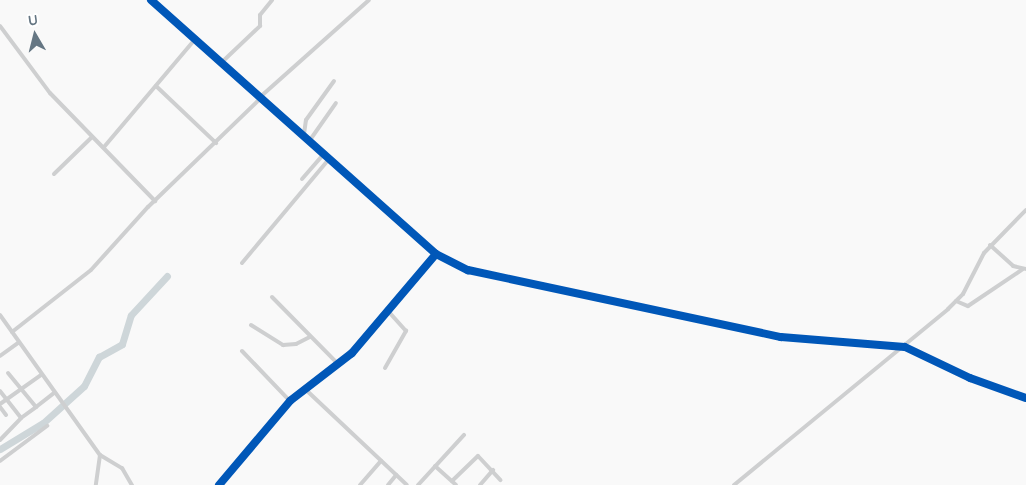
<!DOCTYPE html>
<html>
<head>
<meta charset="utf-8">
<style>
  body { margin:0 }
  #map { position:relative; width:1026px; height:485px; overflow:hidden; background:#f9f9f9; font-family:Quicksand,sans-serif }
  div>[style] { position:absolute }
  .river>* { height:7px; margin:-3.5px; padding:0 3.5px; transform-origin:3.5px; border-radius:3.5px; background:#ced6d9 }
  .minor>* { height:4px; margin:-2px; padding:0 2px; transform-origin:2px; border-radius:2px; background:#cecfd0 }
  .cycleway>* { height:8px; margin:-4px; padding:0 4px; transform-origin:4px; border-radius:4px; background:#0057b8 }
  span { translate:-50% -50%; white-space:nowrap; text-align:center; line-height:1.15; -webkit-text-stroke:5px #fff; paint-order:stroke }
  .north { position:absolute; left:10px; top:10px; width:50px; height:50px; -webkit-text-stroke:4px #fff; paint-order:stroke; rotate:352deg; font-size:14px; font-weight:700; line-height:20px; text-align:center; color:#657683 }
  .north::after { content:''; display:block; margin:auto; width:18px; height:22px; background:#657683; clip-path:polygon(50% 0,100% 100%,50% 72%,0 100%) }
</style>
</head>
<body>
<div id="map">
  <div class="river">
    <div style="left:0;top:449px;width:50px;rotate:-31.2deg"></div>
    <div style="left:43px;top:423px;width:55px;rotate:-42.1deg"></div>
    <div style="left:84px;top:386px;width:33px;rotate:-63deg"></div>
    <div style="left:99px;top:357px;width:26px;rotate:-29deg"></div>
    <div style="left:122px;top:344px;width:30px;rotate:-73deg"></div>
    <div style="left:131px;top:315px;width:53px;rotate:-47.3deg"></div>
  </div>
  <div class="minor">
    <div style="left:151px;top:0;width:382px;rotate:41.7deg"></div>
    <div style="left:436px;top:254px;width:130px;rotate:130.3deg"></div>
    <div style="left:352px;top:353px;width:78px;rotate:142.3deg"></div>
    <div style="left:290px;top:401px;width:110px;rotate:130.2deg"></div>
    <div style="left:0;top:26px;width:84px;rotate:53.3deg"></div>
    <div style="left:50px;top:93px;width:151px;rotate:45.8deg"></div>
    <div style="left:221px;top:63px;width:54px;rotate:-43.5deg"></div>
    <div style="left:260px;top:26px;width:11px;rotate:-90deg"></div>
    <div style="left:260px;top:15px;width:19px;rotate:-51deg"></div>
    <div style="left:156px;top:86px;width:83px;rotate:43.5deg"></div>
    <div style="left:259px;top:98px;width:147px;rotate:-41.7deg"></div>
    <div style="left:304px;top:134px;width:14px;rotate:-82deg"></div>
    <div style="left:306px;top:120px;width:48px;rotate:-54.3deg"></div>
    <div style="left:310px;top:140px;width:45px;rotate:-54.9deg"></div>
    <div style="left:104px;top:147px;width:143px;rotate:-49.8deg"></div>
    <div style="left:54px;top:174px;width:53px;rotate:-44.2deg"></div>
    <div style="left:302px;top:179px;width:32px;rotate:-49deg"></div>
    <div style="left:990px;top:245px;width:31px;rotate:42deg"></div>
    <div style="left:1013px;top:266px;width:13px;rotate:13deg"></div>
    <div style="left:436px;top:254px;width:36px;rotate:27deg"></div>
    <div style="left:468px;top:270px;width:320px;rotate:12.1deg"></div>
    <div style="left:781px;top:337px;width:124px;rotate:4.6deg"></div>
    <div style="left:905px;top:347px;width:72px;rotate:25.5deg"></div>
    <div style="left:970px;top:378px;width:59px;rotate:19.7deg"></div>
    <div style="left:242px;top:263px;width:136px;rotate:-50.1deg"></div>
    <div style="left:272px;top:297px;width:95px;rotate:45.4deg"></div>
    <div style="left:956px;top:301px;width:13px;rotate:23deg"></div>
    <div style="left:968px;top:306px;width:66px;rotate:-33.9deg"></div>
    <div style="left:0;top:315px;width:172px;rotate:54.5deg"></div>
    <div style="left:100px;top:455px;width:30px;rotate:98deg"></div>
    <div style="left:251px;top:325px;width:38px;rotate:32deg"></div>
    <div style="left:283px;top:345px;width:13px;rotate:-4deg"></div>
    <div style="left:296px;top:344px;width:16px;rotate:-27deg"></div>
    <div style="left:12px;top:332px;width:100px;rotate:-38.1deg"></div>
    <div style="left:91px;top:270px;width:85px;rotate:-47.9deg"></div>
    <div style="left:148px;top:207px;width:156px;rotate:-44deg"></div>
    <div style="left:242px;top:351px;width:69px;rotate:46.2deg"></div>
    <div style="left:0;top:356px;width:22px;rotate:-36deg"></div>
    <div style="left:385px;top:368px;width:43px;rotate:-60.4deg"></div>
    <div style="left:406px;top:331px;width:27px;rotate:-132deg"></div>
    <div style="left:304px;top:388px;width:141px;rotate:43.3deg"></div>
    <div style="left:0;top:391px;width:34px;rotate:52deg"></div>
    <div style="left:21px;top:418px;width:19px;rotate:-36deg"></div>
    <div style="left:36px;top:407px;width:44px;rotate:-129.5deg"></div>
    <div style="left:0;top:404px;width:50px;rotate:-35.3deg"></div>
    <div style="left:0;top:407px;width:10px;rotate:53deg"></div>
    <div style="left:36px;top:407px;width:23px;rotate:-38deg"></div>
    <div style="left:0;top:440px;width:30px;rotate:-46deg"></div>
    <div style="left:100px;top:455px;width:26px;rotate:31deg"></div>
    <div style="left:122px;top:468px;width:20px;rotate:60deg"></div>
    <div style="left:0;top:461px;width:59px;rotate:-36.7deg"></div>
    <div style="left:435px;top:466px;width:28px;rotate:42deg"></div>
    <div style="left:452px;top:481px;width:36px;rotate:-44deg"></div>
    <div style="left:478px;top:456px;width:33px;rotate:47deg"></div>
    <div style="left:360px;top:485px;width:32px;rotate:-49deg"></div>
    <div style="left:388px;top:485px;width:13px;rotate:-51deg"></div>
    <div style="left:418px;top:485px;width:68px;rotate:-47.4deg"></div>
    <div style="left:480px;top:485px;width:20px;rotate:-49deg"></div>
    <div style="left:734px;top:485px;width:277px;rotate:-39.4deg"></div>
    <div style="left:948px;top:309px;width:21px;rotate:-45deg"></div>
    <div style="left:963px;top:294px;width:46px;rotate:-62.9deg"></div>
    <div style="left:984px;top:253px;width:60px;rotate:-45.7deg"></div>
  </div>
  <div class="cycleway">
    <div style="left:151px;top:0;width:382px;rotate:41.7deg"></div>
    <div style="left:436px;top:254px;width:130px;rotate:130.3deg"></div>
    <div style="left:352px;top:353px;width:78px;rotate:142.3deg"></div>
    <div style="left:290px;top:401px;width:110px;rotate:130.2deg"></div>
    <div style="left:436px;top:254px;width:36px;rotate:27deg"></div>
    <div style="left:468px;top:270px;width:320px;rotate:12.1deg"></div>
    <div style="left:781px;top:337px;width:124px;rotate:4.6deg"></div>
    <div style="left:905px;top:347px;width:72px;rotate:25.5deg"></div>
    <div style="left:970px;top:378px;width:59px;rotate:19.7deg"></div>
  </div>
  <div class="north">U</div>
</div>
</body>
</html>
